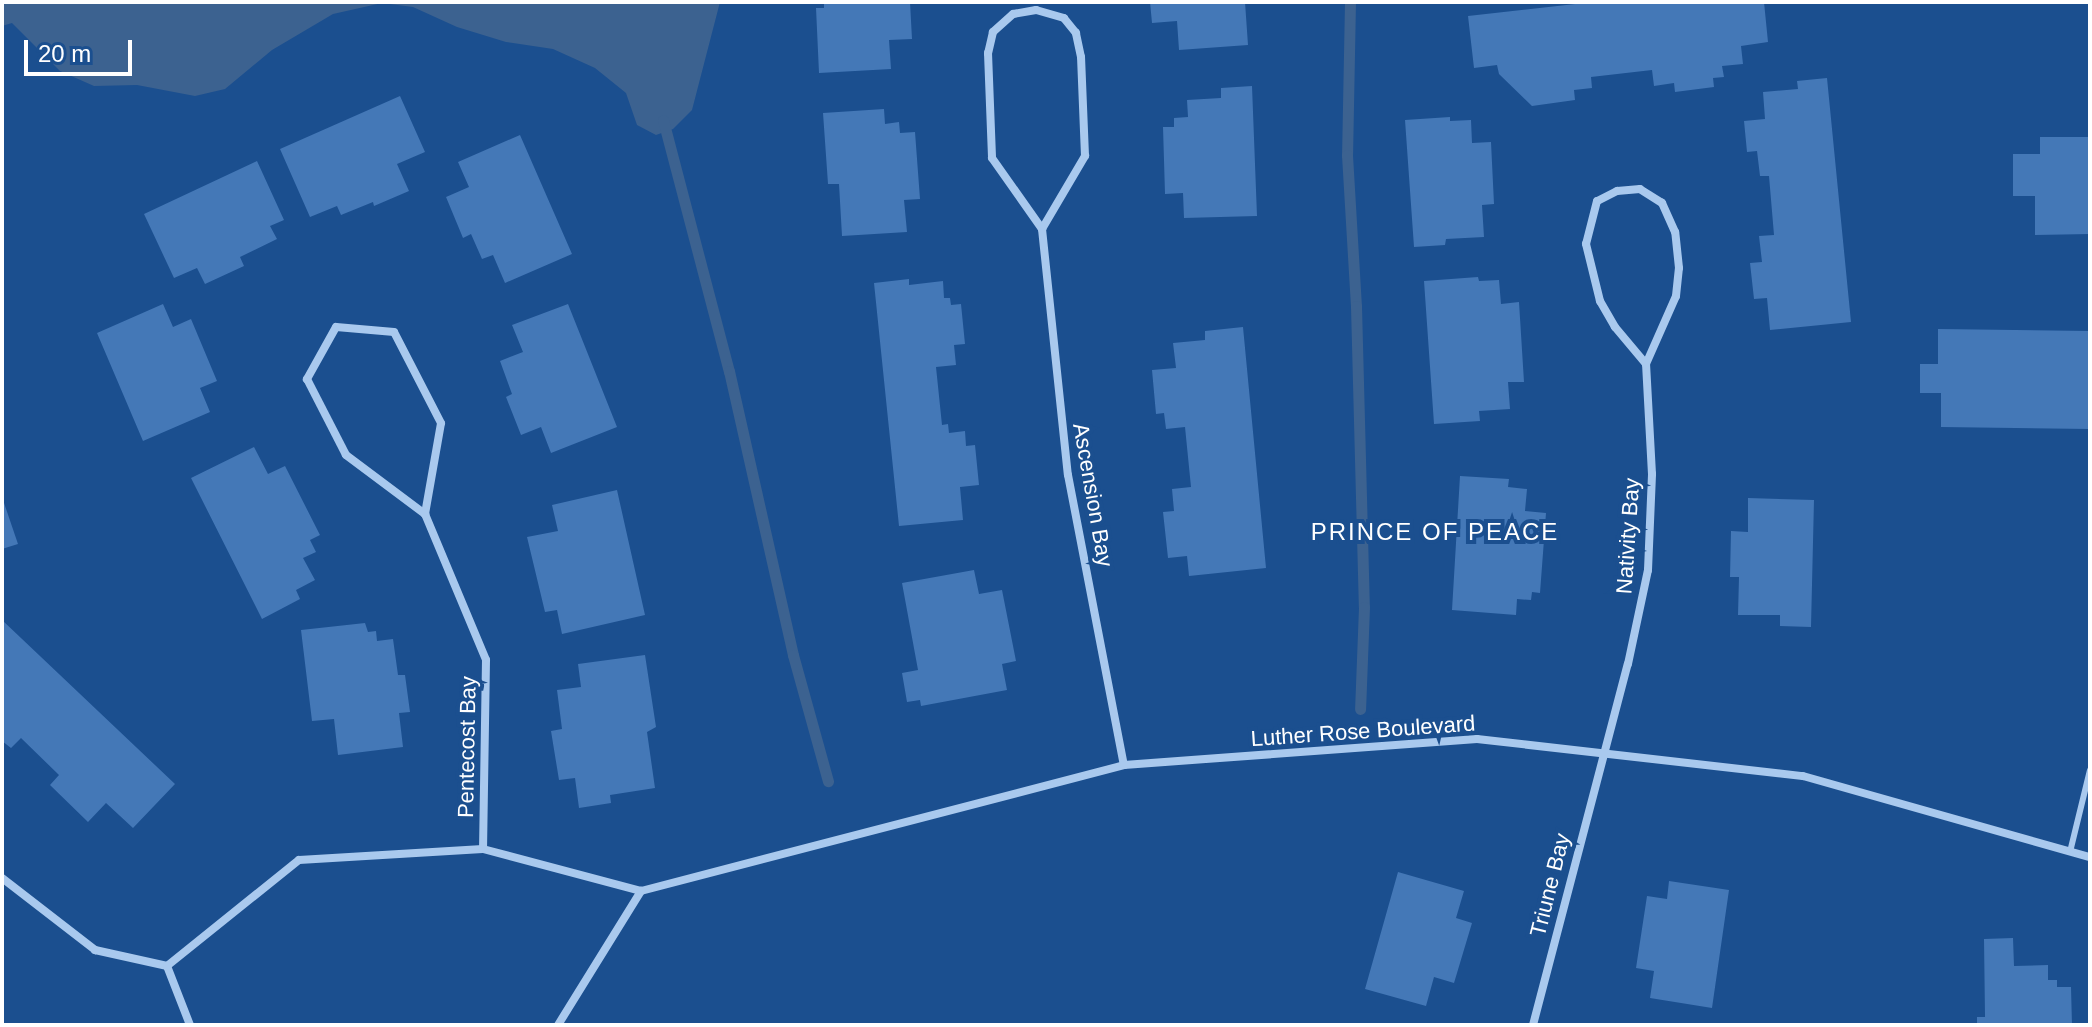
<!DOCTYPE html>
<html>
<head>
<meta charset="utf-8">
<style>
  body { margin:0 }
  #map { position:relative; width:2092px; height:1027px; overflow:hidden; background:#1b4f8f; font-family:Helvetica,sans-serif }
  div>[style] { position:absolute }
  .water>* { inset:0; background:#3c6290 }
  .stream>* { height:11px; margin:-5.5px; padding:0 5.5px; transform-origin:5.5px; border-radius:5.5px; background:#3c6290 }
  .building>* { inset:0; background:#4478b7 }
  .lane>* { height:6px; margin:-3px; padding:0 3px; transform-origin:3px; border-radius:3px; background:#a9c9ee }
  .street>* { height:8px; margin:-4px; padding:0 4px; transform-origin:4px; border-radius:4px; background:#a9c9ee }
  span { translate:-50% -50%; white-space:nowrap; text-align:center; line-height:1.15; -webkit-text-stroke:8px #1b4f8f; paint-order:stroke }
  .street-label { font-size:22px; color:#fff }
  .neighbourhood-label { font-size:24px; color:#fff; letter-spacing:2px }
  .frame { position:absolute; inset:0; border:4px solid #fff; pointer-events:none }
  .scale { position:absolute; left:24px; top:40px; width:108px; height:36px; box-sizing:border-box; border:4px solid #fff; border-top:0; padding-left:10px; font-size:24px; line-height:28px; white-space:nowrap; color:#fff; -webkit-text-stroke:6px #1b4f8f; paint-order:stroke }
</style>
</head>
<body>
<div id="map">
  <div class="water">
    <div style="clip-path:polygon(2px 2px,720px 2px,692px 110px,673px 129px,656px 135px,637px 125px,626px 93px,595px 68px,553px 49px,506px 42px,457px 27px,413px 7px,382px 3px,333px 14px,272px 50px,225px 89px,195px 96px,137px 85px,94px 86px,60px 71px,12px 23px,2px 26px)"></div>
  </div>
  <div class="stream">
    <div style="left:1350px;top:2px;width:153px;rotate:91.1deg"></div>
    <div style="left:1347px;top:155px;width:151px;rotate:86.6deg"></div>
    <div style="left:1356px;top:306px;width:301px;rotate:88.5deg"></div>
    <div style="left:1364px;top:607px;width:102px;rotate:92.2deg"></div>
    <div style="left:663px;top:120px;width:260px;rotate:75.3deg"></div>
    <div style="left:729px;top:371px;width:291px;rotate:77.3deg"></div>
    <div style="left:793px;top:655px;width:131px;rotate:74.5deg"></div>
  </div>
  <div class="building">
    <div style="clip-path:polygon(824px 2px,910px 2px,912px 39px,889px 40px,891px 69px,819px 73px,816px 8px,824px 8px)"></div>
    <div style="clip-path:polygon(1150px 2px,1245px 2px,1248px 45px,1179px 50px,1177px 21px,1152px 23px)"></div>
    <div style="clip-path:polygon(1593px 2px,1764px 2px,1768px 42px,1741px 46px,1743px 64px,1722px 66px,1724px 77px,1713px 78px,1714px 87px,1675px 92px,1674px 83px,1654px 86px,1652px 70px,1591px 77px,1592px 88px,1574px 90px,1575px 100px,1532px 106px,1499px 74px,1497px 65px,1474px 68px,1468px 16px)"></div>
    <div style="clip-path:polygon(1827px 78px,1851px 322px,1770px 330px,1767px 298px,1754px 299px,1750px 263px,1762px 262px,1759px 236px,1774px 235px,1769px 176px,1760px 176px,1757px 151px,1747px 152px,1744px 121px,1765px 119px,1763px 92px,1798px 89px,1797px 81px)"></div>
    <div style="clip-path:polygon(1252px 86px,1257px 216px,1184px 218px,1183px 193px,1165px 194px,1163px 127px,1174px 127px,1174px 118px,1188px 117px,1187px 100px,1221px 98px,1221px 88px)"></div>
    <div style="clip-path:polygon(400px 96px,425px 152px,397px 164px,409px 191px,374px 206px,373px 202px,341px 215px,337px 206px,310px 217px,280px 149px)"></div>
    <div style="clip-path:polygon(884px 109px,885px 124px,899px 122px,900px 133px,915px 132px,920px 199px,904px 200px,907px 232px,842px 236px,839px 184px,828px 184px,823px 113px)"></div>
    <div style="clip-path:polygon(1450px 117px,1450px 121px,1471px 120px,1472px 143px,1491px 142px,1494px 204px,1482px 205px,1484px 237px,1446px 239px,1445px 245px,1414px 247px,1405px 120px)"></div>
    <div style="clip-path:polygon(520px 135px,572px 254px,505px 283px,493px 255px,482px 259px,471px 234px,463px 238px,446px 197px,469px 187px,458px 162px)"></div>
    <div style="clip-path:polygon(2040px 137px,2090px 137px,2090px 234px,2035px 235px,2035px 196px,2013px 196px,2013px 154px,2040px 154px)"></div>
    <div style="clip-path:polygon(257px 161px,284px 220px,270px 226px,277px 239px,240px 257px,244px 266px,205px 284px,197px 268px,174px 278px,144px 214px)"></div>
    <div style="clip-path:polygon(1478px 277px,1479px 281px,1499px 280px,1501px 304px,1519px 302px,1524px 382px,1508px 382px,1510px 409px,1479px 411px,1480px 421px,1434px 424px,1424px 281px)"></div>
    <div style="clip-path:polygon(909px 279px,909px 285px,943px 281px,944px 298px,950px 298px,951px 305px,961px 304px,965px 344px,954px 345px,956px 365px,936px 367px,942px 425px,948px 424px,949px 433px,965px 431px,966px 446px,975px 445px,979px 485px,960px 487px,963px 520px,899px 526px,874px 283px)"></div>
    <div style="clip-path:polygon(163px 304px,173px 327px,191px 319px,217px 381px,200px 388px,210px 412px,143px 441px,97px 333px)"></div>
    <div style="clip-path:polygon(568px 304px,617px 427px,551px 453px,541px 427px,521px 435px,506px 397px,512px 394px,500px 361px,523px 352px,512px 325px)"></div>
    <div style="clip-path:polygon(1243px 327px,1266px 568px,1189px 576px,1187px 556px,1168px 558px,1163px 512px,1174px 511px,1172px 489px,1191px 487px,1185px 427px,1166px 429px,1164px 413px,1156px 414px,1152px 370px,1176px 368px,1173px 343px,1205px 340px,1205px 331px)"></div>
    <div style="clip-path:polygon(1938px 329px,2090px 331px,2090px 429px,1941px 427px,1941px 393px,1920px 393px,1920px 364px,1938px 364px)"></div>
    <div style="clip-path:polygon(254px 447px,268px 474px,285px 466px,320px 535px,310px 540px,316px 552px,303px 558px,315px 580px,296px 590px,300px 599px,262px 619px,191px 478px)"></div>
    <div style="clip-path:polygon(1460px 476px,1509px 479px,1508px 487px,1527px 489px,1525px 511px,1546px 513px,1540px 593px,1532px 592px,1531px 600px,1517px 599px,1516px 615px,1452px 610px)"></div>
    <div style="clip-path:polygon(617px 490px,645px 615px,562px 634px,557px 610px,545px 612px,527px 537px,558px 531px,552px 505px)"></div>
    <div style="clip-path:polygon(2px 497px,18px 544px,2px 549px)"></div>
    <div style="clip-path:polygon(1748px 498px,1814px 500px,1811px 627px,1780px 626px,1780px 615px,1738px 615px,1739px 577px,1730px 577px,1731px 531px,1748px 532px)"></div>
    <div style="clip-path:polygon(974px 570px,979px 594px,1002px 590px,1016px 661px,1002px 664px,1007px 690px,921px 706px,920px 700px,907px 702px,902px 673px,918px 670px,902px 583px)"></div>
    <div style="clip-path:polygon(2px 620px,175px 784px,133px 828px,106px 803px,88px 822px,50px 785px,59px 775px,21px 738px,11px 748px,2px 741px)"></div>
    <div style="clip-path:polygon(365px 623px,368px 632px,376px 631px,377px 641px,393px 639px,398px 675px,405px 675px,410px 712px,399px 713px,403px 747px,338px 755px,334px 719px,312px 721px,301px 630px)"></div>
    <div style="clip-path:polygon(645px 655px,656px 727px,647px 732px,655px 788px,610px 795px,611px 803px,579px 808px,575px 778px,559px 780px,551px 731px,562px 729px,557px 690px,581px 687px,578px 664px)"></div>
    <div style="clip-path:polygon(1398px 872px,1464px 891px,1456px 918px,1472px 923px,1454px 983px,1434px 977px,1426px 1006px,1365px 989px)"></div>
    <div style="clip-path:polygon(1669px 881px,1729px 890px,1712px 1008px,1650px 998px,1654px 971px,1636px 968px,1647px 896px,1667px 899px)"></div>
    <div style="clip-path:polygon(2013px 938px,2014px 966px,2048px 965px,2048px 980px,2057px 980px,2057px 987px,2071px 987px,2072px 1025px,1977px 1025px,1977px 1017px,1985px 1017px,1984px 939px)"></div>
  </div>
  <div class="lane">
    <div style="left:2070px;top:852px;width:84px;rotate:-76.3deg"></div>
  </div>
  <div class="street">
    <div style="left:1042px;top:229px;width:85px;rotate:-59.5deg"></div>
    <div style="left:1085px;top:156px;width:99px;rotate:-92.3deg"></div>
    <div style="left:1081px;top:57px;width:25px;rotate:-102deg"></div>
    <div style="left:1076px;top:33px;width:19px;rotate:-129deg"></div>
    <div style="left:1064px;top:18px;width:29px;rotate:-164deg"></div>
    <div style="left:1036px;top:10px;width:23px;rotate:170deg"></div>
    <div style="left:1013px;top:14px;width:27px;rotate:138deg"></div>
    <div style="left:993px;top:32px;width:22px;rotate:103deg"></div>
    <div style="left:988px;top:53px;width:105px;rotate:87.8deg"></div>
    <div style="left:992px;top:158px;width:87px;rotate:54.8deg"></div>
    <div style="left:1042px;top:229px;width:247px;rotate:84deg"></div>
    <div style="left:1068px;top:475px;width:295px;rotate:79.1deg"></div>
    <div style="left:425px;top:514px;width:92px;rotate:-80deg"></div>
    <div style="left:441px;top:423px;width:102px;rotate:-117.3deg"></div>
    <div style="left:394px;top:332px;width:58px;rotate:-175.1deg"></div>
    <div style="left:336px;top:327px;width:60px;rotate:119.1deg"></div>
    <div style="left:307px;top:379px;width:85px;rotate:62.8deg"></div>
    <div style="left:346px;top:455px;width:99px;rotate:36.8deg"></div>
    <div style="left:425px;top:514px;width:158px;rotate:67.3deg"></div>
    <div style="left:486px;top:660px;width:189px;rotate:90.9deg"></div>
    <div style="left:2px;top:878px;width:118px;rotate:37.7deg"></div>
    <div style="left:95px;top:950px;width:74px;rotate:12.5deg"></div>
    <div style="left:167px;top:966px;width:169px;rotate:-38.8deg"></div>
    <div style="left:299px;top:860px;width:184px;rotate:-3.4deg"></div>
    <div style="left:483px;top:849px;width:163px;rotate:14.9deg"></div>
    <div style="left:641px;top:891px;width:499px;rotate:-14.6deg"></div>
    <div style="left:1124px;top:765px;width:354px;rotate:-4.2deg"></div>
    <div style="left:1477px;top:739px;width:328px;rotate:6.5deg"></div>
    <div style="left:1803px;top:776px;width:298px;rotate:15.8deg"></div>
    <div style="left:167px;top:966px;width:63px;rotate:68.7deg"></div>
    <div style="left:558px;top:1025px;width:158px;rotate:-58.2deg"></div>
    <div style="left:1533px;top:1025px;width:373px;rotate:-75.3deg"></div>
    <div style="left:1628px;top:664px;width:96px;rotate:-78deg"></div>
    <div style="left:1648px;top:570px;width:96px;rotate:-87.6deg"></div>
    <div style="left:1652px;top:474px;width:110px;rotate:-93.1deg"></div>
    <div style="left:1646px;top:364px;width:74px;rotate:-66.2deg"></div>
    <div style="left:1676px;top:296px;width:28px;rotate:-84deg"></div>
    <div style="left:1679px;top:268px;width:36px;rotate:-96deg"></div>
    <div style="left:1675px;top:232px;width:32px;rotate:-114deg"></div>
    <div style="left:1662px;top:203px;width:26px;rotate:-148deg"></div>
    <div style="left:1640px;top:189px;width:23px;rotate:175deg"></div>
    <div style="left:1617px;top:191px;width:22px;rotate:153deg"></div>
    <div style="left:1597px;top:201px;width:44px;rotate:104.3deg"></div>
    <div style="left:1586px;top:244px;width:59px;rotate:76.2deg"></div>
    <div style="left:1600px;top:301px;width:30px;rotate:60deg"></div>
    <div style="left:1615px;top:327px;width:48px;rotate:50deg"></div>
  </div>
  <div class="street-label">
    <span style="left:1093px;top:495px;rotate:80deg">Ascension Bay</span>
    <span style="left:1628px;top:536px;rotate:-86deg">Nativity Bay</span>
    <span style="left:1363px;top:731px;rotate:-4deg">Luther Rose Boulevard</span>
    <span style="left:467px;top:747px;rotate:-89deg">Pentecost Bay</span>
    <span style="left:1550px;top:885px;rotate:-76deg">Triune Bay</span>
  </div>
  <div class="neighbourhood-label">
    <span style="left:1435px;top:532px">PRINCE OF PEACE</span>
  </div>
  <div class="frame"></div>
  <div class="scale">20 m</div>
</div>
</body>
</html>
